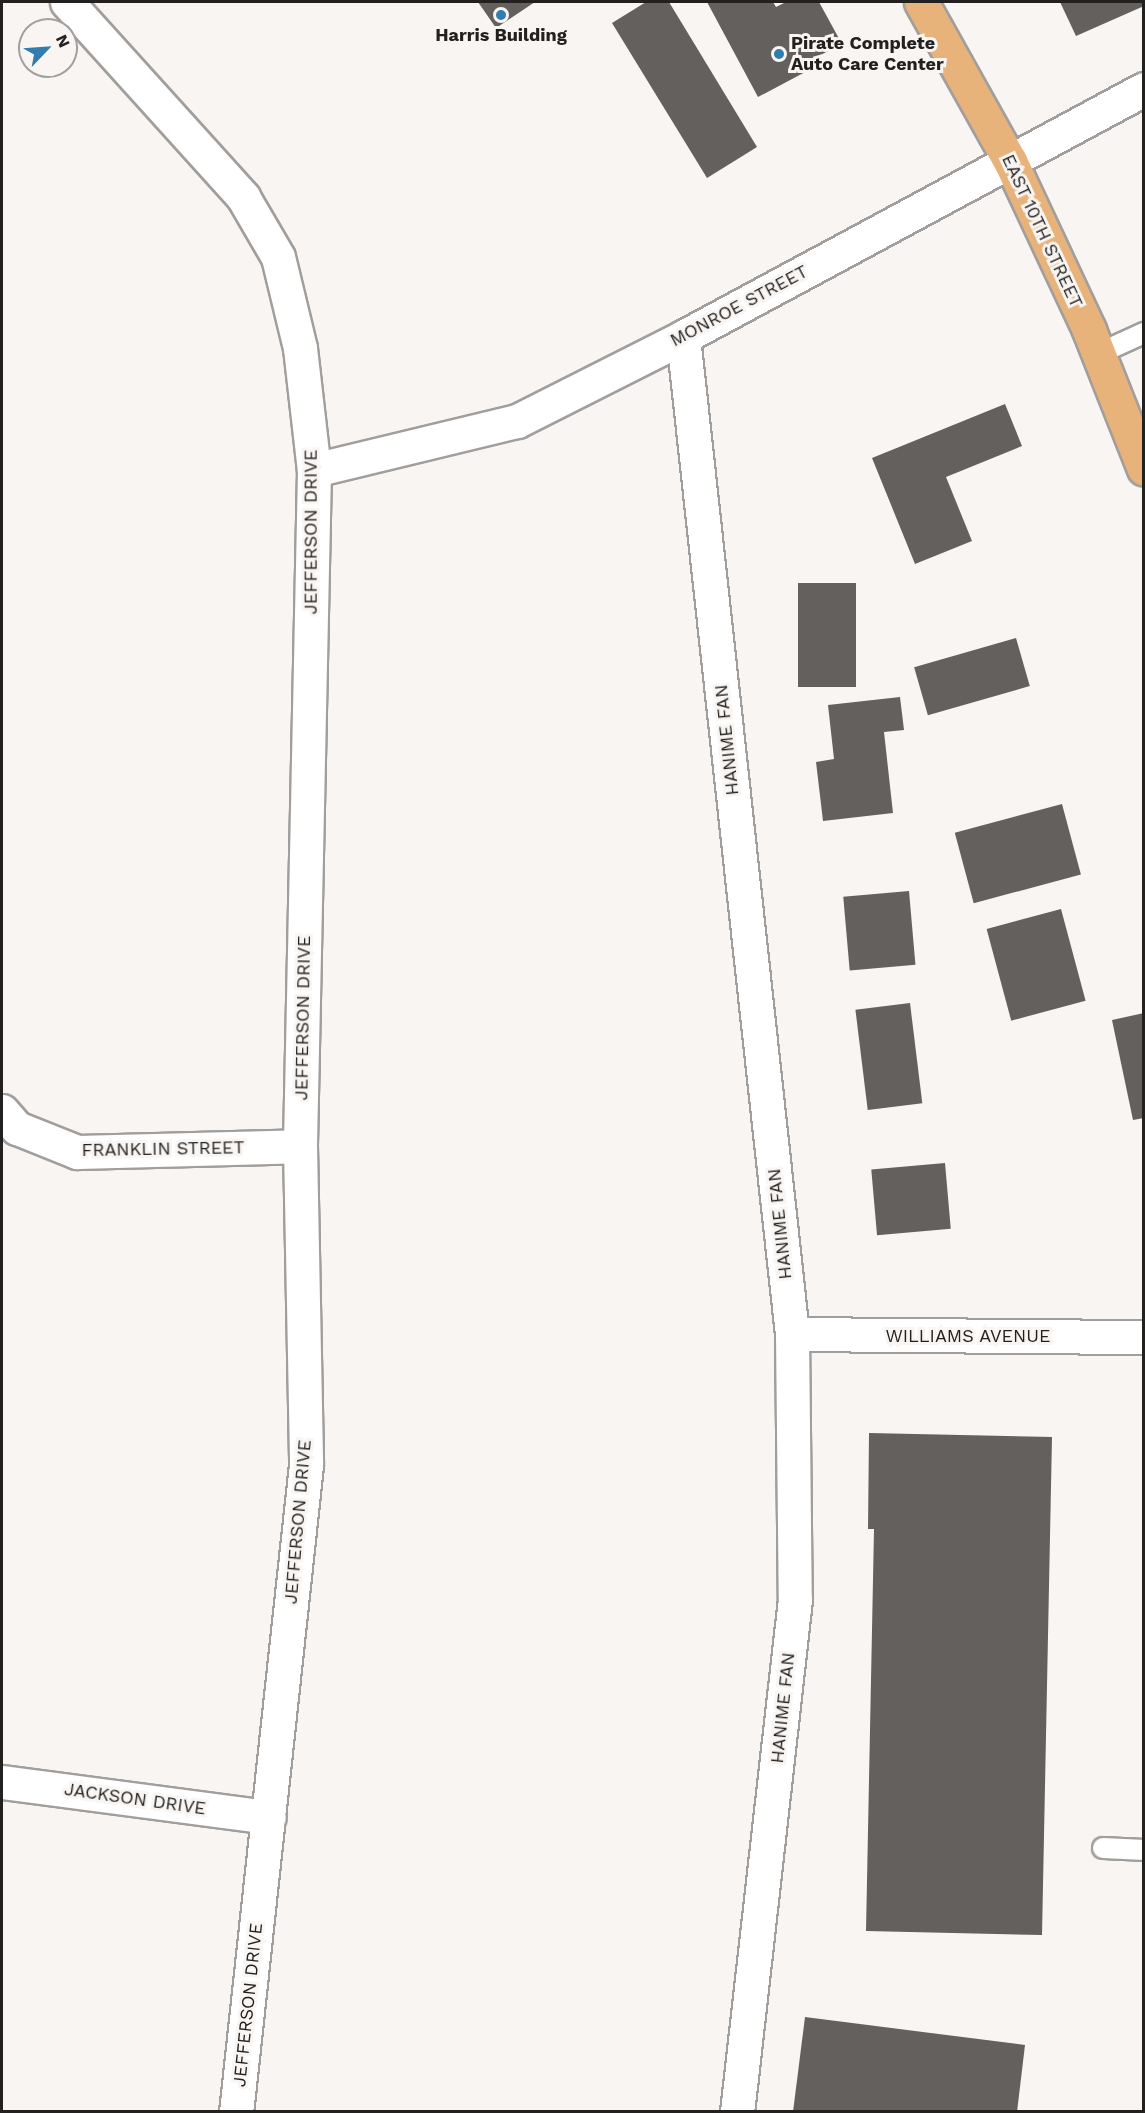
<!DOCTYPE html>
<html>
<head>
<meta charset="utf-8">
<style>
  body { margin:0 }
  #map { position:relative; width:1145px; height:2113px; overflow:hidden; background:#f8f5f2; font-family:"Work Sans",sans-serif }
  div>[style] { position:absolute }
  .building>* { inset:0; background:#63605e; transform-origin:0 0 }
  .roads { filter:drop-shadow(2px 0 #a19e9b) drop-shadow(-2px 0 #a19e9b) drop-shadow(0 2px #a19e9b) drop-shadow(0 -2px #a19e9b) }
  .service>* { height:20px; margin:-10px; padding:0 10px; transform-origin:10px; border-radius:10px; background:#fff }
  .minor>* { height:33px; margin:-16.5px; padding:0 16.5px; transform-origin:16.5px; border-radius:16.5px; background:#fff }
  .primary>* { height:33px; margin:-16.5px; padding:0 16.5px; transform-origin:16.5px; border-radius:16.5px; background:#e7b37b }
  .dots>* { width:16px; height:16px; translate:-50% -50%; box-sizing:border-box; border:3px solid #f8f5f2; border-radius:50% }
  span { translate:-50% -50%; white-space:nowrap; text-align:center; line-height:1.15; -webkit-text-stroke:6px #f8f5f2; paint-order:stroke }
  .poi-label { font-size:18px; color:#222120; font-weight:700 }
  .left { translate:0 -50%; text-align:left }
  .street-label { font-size:18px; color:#222120 }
  .frame { position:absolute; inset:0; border:3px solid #222120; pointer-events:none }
  .north { position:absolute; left:18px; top:18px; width:60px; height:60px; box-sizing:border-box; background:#f8f5f2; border:2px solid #a2a09e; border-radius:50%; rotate:65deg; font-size:16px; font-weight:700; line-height:24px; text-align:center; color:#222120 }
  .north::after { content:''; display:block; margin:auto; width:21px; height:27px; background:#317db0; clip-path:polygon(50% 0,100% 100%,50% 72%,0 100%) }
</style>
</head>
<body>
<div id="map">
  <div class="building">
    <div style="clip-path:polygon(478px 2px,535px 2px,496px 28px)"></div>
    <div style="clip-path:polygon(646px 2px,669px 2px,757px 147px,707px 178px,612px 23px)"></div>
    <div style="clip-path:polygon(707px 2px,773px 2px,776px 7px,786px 2px,819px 2px,842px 44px,805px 63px,809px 70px,758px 97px)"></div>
    <div style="clip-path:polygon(1060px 2px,1144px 2px,1144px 6px,1076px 36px)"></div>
    <div style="clip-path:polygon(1005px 404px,1022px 446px,946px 477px,972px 541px,915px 564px,872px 458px)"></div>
    <div style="left:798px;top:583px;width:58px;height:104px"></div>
    <div style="left:1016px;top:638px;width:50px;height:106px;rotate:74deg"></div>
    <div style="clip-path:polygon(900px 697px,904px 730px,884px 732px,893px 813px,823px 821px,816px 762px,834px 759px,828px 705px)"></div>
    <div style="left:1062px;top:804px;width:73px;height:111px;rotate:75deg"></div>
    <div style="left:909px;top:891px;width:74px;height:66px;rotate:85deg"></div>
    <div style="left:1061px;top:909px;width:95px;height:77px;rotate:75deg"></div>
    <div style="left:910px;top:1003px;width:101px;height:55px;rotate:83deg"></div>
    <div style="clip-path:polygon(1144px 1013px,1144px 1118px,1133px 1120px,1112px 1020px)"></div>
    <div style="left:945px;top:1163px;width:66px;height:74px;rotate:85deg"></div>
    <div style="clip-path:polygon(869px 1433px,1052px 1437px,1042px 1935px,866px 1931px,874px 1529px,868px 1529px)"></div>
    <div style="clip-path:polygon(805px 2017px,1025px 2045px,1017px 2112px,793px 2112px)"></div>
  </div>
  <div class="roads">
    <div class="service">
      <div style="left:1098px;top:354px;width:51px;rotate:-24.5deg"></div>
      <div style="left:1103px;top:1848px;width:41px;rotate:2.8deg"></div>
    </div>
    <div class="minor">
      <div style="left:67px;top:2px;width:263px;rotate:47.9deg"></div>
      <div style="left:243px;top:197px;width:69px;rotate:59.7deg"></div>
      <div style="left:278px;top:257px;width:94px;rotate:76.4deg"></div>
      <div style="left:300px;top:348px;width:123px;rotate:83.5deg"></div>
      <div style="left:314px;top:470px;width:676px;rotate:91.19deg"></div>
      <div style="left:300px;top:1146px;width:319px;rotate:88.9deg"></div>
      <div style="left:306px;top:1465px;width:651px;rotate:96.17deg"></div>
      <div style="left:683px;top:337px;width:1003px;rotate:83.76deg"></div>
      <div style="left:792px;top:1334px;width:265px;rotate:89.4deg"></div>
      <div style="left:795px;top:1599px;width:516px;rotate:96.45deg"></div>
      <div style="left:314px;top:470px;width:209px;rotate:-13.6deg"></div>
      <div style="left:517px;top:421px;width:186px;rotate:-26.8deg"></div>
      <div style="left:683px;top:337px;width:523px;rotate:-28.28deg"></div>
      <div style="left:2px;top:1111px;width:23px;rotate:49deg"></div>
      <div style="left:17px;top:1128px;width:65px;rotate:21.8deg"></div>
      <div style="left:77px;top:1152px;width:223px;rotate:-1.5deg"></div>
      <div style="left:792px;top:1334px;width:352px;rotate:0.5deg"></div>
      <div style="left:2px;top:1782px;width:269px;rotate:7.5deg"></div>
    </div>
    <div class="primary">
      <div style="left:921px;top:2px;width:182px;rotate:60.8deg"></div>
      <div style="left:1010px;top:161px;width:187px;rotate:64.9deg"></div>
      <div style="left:1089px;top:330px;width:149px;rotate:68.4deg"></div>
    </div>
  </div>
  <div class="dots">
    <div style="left:501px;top:15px;background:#317db0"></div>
    <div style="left:779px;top:54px;background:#317db0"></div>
  </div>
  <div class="poi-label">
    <span style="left:501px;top:35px">Harris Building</span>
    <span class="left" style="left:791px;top:54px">Pirate Complete<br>Auto Care Center</span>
  </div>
  <div class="street-label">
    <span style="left:1042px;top:231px;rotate:65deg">EAST 10TH STREET</span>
    <span style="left:739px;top:306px;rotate:-28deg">MONROE STREET</span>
    <span style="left:311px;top:532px;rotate:-90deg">JEFFERSON DRIVE</span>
    <span style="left:727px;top:740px;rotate:-96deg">HANIME FAN</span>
    <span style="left:303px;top:1018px;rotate:-89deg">JEFFERSON DRIVE</span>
    <span style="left:163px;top:1149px;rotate:-1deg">FRANKLIN STREET</span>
    <span style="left:780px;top:1224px;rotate:-96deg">HANIME FAN</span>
    <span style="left:968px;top:1336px">WILLIAMS AVENUE</span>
    <span style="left:298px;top:1522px;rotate:-85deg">JEFFERSON DRIVE</span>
    <span style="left:783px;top:1708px;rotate:-84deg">HANIME FAN</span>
    <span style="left:135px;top:1799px;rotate:8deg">JACKSON DRIVE</span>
    <span style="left:248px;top:2005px;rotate:-84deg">JEFFERSON DRIVE</span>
  </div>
  <div class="frame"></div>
  <div class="north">N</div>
</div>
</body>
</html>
